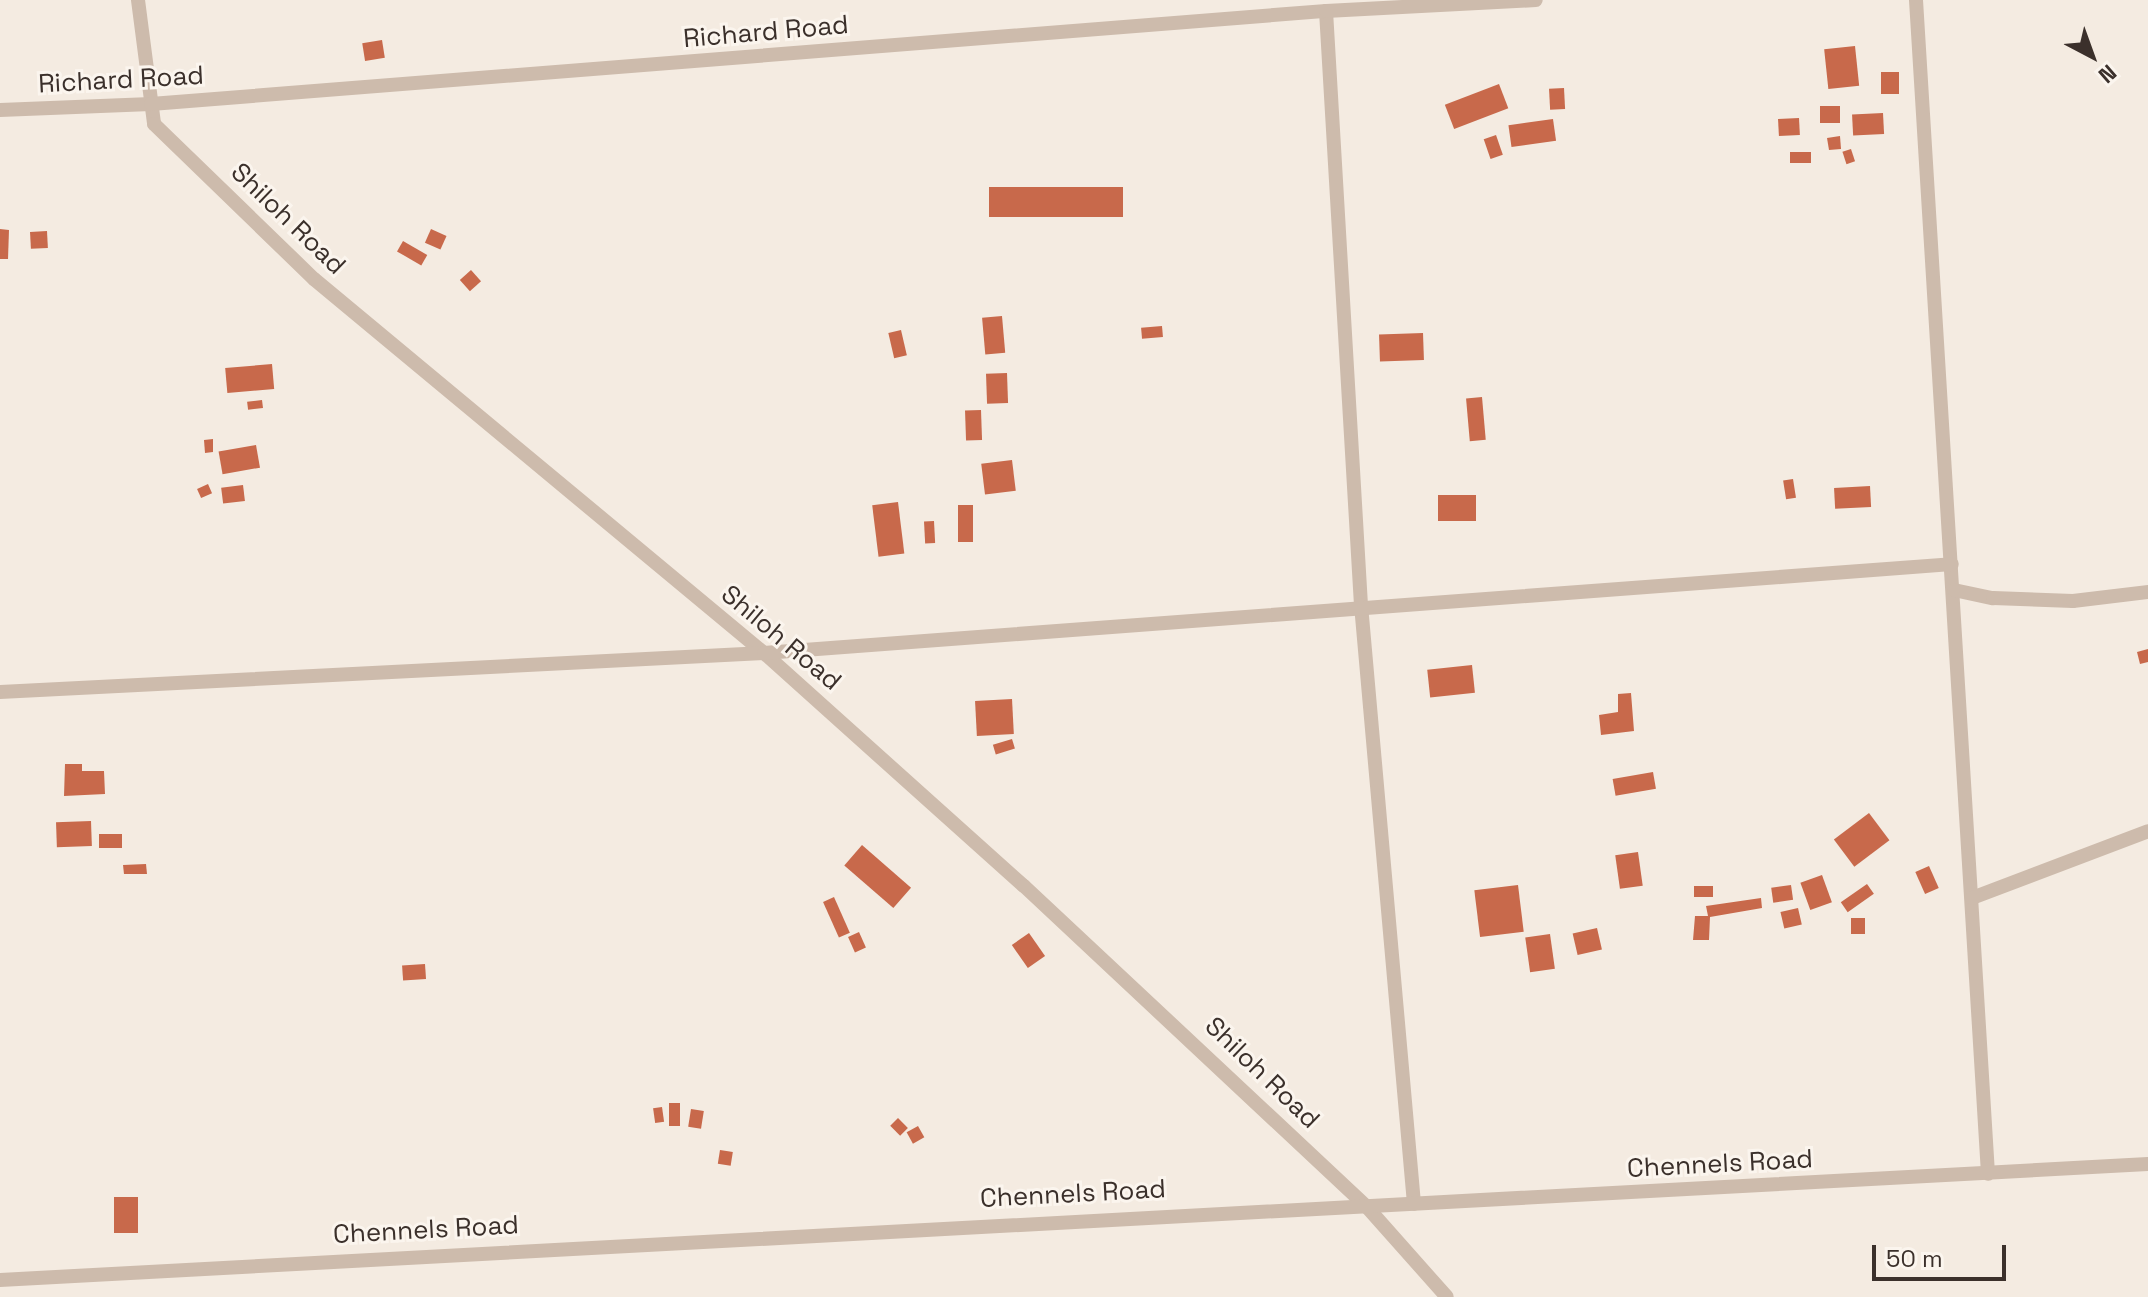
<!DOCTYPE html>
<html>
<head>
<meta charset="utf-8">
<style>
  body { margin:0 }
  #map { position:relative; width:2148px; height:1297px; overflow:hidden; background:#f4ebe1; font-family:"Space Grotesk",sans-serif }
  div>[style] { position:absolute }
  .building>* { inset:0; background:#c8694b; transform-origin:0 0 }
  .minor>* { height:14px; margin:-7px; padding:0 7px; transform-origin:7px; border-radius:7px; background:#cdbbac }
  span { translate:-50% -50%; white-space:nowrap; text-align:center; line-height:1.15; -webkit-text-stroke:6px #fbf5ee; paint-order:stroke }
  .street-label { font-size:26px; color:#3b302b }
  .north { position:absolute; left:2052px; top:16px; width:80px; height:80px; -webkit-text-stroke:6px #fbf5ee; paint-order:stroke; rotate:139deg; font-size:22px; font-weight:700; line-height:32px; text-align:center; color:#3b302b }
  .north::after { content:''; display:block; margin:auto; width:28px; height:36px; background:#3b302b; clip-path:polygon(50% 0,100% 100%,50% 72%,0 100%) }
  .scale { position:absolute; left:1872px; top:1245px; width:134px; height:36px; box-sizing:border-box; border:4px solid #3b302b; border-top:0; padding-left:10px; font-size:24px; line-height:28px; white-space:nowrap; color:#3b302b; -webkit-text-stroke:6px #fbf5ee; paint-order:stroke }
</style>
</head>
<body>
<div id="map">
  <div class="building">
    <div style="left:382px;top:40px;width:18px;height:20px;rotate:81deg"></div>
    <div style="left:1855px;top:46px;width:40px;height:31px;rotate:84deg"></div>
    <div style="left:1881px;top:72px;width:18px;height:22px"></div>
    <div style="left:1499px;top:84px;width:26px;height:58px;rotate:69deg"></div>
    <div style="left:1564px;top:88px;width:21px;height:15px;rotate:87deg"></div>
    <div style="left:1820px;top:106px;width:20px;height:17px"></div>
    <div style="left:1883px;top:113px;width:21px;height:31px;rotate:87deg"></div>
    <div style="left:1799px;top:118px;width:17px;height:21px;rotate:87deg"></div>
    <div style="left:1553px;top:119px;width:22px;height:45px;rotate:82deg"></div>
    <div style="left:1496px;top:135px;width:21px;height:13px;rotate:71deg"></div>
    <div style="clip-path:polygon(1840px 136px,1841px 149px,1829px 150px,1827px 138px)"></div>
    <div style="left:1851px;top:149px;width:13px;height:9px;rotate:72deg"></div>
    <div style="left:1790px;top:152px;width:21px;height:11px"></div>
    <div style="left:1123px;top:187px;width:30px;height:134px;rotate:90deg"></div>
    <div style="clip-path:polygon(0 229px,9px 230px,8px 259px,0 259px)"></div>
    <div style="left:431px;top:229px;width:17px;height:15px;rotate:24deg"></div>
    <div style="left:47px;top:231px;width:17px;height:17px;rotate:87deg"></div>
    <div style="left:403px;top:241px;width:28px;height:12px;rotate:30deg"></div>
    <div style="left:471px;top:270px;width:15px;height:15px;rotate:48deg"></div>
    <div style="left:1002px;top:316px;width:37px;height:20px;rotate:85deg"></div>
    <div style="left:1162px;top:326px;width:11px;height:21px;rotate:85deg"></div>
    <div style="left:901px;top:330px;width:26px;height:13px;rotate:77deg"></div>
    <div style="left:1423px;top:333px;width:27px;height:44px;rotate:88deg"></div>
    <div style="left:272px;top:364px;width:25px;height:47px;rotate:85deg"></div>
    <div style="left:1007px;top:373px;width:30px;height:21px;rotate:88deg"></div>
    <div style="left:1482px;top:397px;width:43px;height:16px;rotate:85deg"></div>
    <div style="left:262px;top:400px;width:8px;height:15px;rotate:83deg"></div>
    <div style="left:981px;top:410px;width:30px;height:16px;rotate:88deg"></div>
    <div style="clip-path:polygon(213px 439px,213px 452px,205px 453px,204px 440px)"></div>
    <div style="left:256px;top:445px;width:23px;height:38px;rotate:80deg"></div>
    <div style="left:1012px;top:460px;width:31px;height:31px;rotate:83deg"></div>
    <div style="left:1793px;top:479px;width:19px;height:10px;rotate:81deg"></div>
    <div style="left:208px;top:484px;width:10px;height:12px;rotate:66deg"></div>
    <div style="left:243px;top:485px;width:16px;height:22px;rotate:83deg"></div>
    <div style="left:1870px;top:486px;width:21px;height:36px;rotate:87deg"></div>
    <div style="left:1476px;top:495px;width:26px;height:38px;rotate:90deg"></div>
    <div style="left:898px;top:502px;width:52px;height:26px;rotate:83deg"></div>
    <div style="left:958px;top:505px;width:15px;height:37px"></div>
    <div style="left:934px;top:521px;width:22px;height:10px;rotate:87deg"></div>
    <div style="clip-path:polygon(2148px 649px,2148px 662px,2140px 664px,2137px 652px)"></div>
    <div style="left:1472px;top:665px;width:28px;height:45px;rotate:84deg"></div>
    <div style="clip-path:polygon(1631px 693px,1634px 731px,1601px 735px,1599px 715px,1618px 712px,1618px 694px)"></div>
    <div style="left:1012px;top:699px;width:35px;height:37px;rotate:87deg"></div>
    <div style="left:1012px;top:739px;width:10px;height:20px;rotate:73deg"></div>
    <div style="clip-path:polygon(65px 764px,82px 764px,82px 771px,104px 771px,105px 794px,64px 796px)"></div>
    <div style="left:1653px;top:772px;width:17px;height:41px;rotate:80deg"></div>
    <div style="left:1869px;top:813px;width:34px;height:44px;rotate:53deg"></div>
    <div style="left:91px;top:821px;width:25px;height:35px;rotate:88deg"></div>
    <div style="left:99px;top:834px;width:23px;height:14px"></div>
    <div style="left:862px;top:845px;width:65px;height:27px;rotate:41deg"></div>
    <div style="left:1638px;top:852px;width:34px;height:23px;rotate:82deg"></div>
    <div style="clip-path:polygon(146px 864px,147px 874px,124px 874px,123px 865px)"></div>
    <div style="left:1929px;top:866px;width:24px;height:15px;rotate:66deg"></div>
    <div style="left:1822px;top:875px;width:29px;height:23px;rotate:70deg"></div>
    <div style="left:1867px;top:884px;width:12px;height:32px;rotate:55deg"></div>
    <div style="left:1518px;top:885px;width:47px;height:44px;rotate:83deg"></div>
    <div style="left:1791px;top:885px;width:15px;height:20px;rotate:82deg"></div>
    <div style="left:1694px;top:886px;width:19px;height:11px"></div>
    <div style="left:834px;top:897px;width:39px;height:12px;rotate:66deg"></div>
    <div style="clip-path:polygon(1761px 898px,1762px 908px,1710px 917px,1709px 940px,1693px 940px,1695px 916px,1708px 916px,1706px 906px)"></div>
    <div style="left:1798px;top:908px;width:17px;height:18px;rotate:77deg"></div>
    <div style="left:1851px;top:918px;width:14px;height:16px"></div>
    <div style="left:1597px;top:928px;width:22px;height:25px;rotate:77deg"></div>
    <div style="left:859px;top:932px;width:17px;height:12px;rotate:66deg"></div>
    <div style="left:1029px;top:933px;width:28px;height:21px;rotate:55deg"></div>
    <div style="left:1550px;top:934px;width:35px;height:25px;rotate:82deg"></div>
    <div style="left:425px;top:964px;width:15px;height:23px;rotate:86deg"></div>
    <div style="left:669px;top:1103px;width:11px;height:23px"></div>
    <div style="left:662px;top:1107px;width:15px;height:9px;rotate:82deg"></div>
    <div style="left:691px;top:1109px;width:13px;height:18px;rotate:9deg"></div>
    <div style="left:898px;top:1118px;width:14px;height:11px;rotate:45deg"></div>
    <div style="left:918px;top:1126px;width:13px;height:13px;rotate:61deg"></div>
    <div style="left:720px;top:1150px;width:13px;height:14px;rotate:9deg"></div>
    <div style="left:114px;top:1197px;width:24px;height:36px"></div>
  </div>
  <div class="minor">
    <div style="left:138px;top:0;width:125px;rotate:82.6deg"></div>
    <div style="left:154px;top:124px;width:223px;rotate:44.1deg"></div>
    <div style="left:314px;top:279px;width:585px;rotate:39.73deg"></div>
    <div style="left:764px;top:653px;width:349px;rotate:41.9deg"></div>
    <div style="left:1024px;top:886px;width:470px;rotate:43.1deg"></div>
    <div style="left:1367px;top:1207px;width:120px;rotate:48.4deg"></div>
    <div style="left:1916px;top:0;width:1176px;rotate:86.49deg"></div>
    <div style="left:1326px;top:11px;width:595px;rotate:86.63deg"></div>
    <div style="left:1361px;top:605px;width:601px;rotate:84.94deg"></div>
    <div style="left:0;top:110px;width:151px;rotate:-2.3deg"></div>
    <div style="left:151px;top:104px;width:1179px;rotate:-4.53deg"></div>
    <div style="left:1326px;top:11px;width:210px;rotate:-3deg"></div>
    <div style="left:1954px;top:590px;width:40px;rotate:12deg"></div>
    <div style="left:1993px;top:598px;width:80px;rotate:2.1deg"></div>
    <div style="left:2073px;top:601px;width:76px;rotate:-6.8deg"></div>
    <div style="left:0;top:692px;width:765px;rotate:-2.92deg"></div>
    <div style="left:764px;top:653px;width:1191px;rotate:-4.28deg"></div>
    <div style="left:1972px;top:898px;width:188px;rotate:-20.8deg"></div>
    <div style="left:0;top:1280px;width:2151px;rotate:-3.09deg"></div>
  </div>
  <div class="street-label">
    <span style="left:766px;top:32px;rotate:-5deg">Richard Road</span>
    <span style="left:121px;top:80px;rotate:-3deg">Richard Road</span>
    <span style="left:288px;top:219px;rotate:44deg">Shiloh Road</span>
    <span style="left:781px;top:638px;rotate:40deg">Shiloh Road</span>
    <span style="left:1262px;top:1073px;rotate:44deg">Shiloh Road</span>
    <span style="left:1720px;top:1164px;rotate:-3deg">Chennels Road</span>
    <span style="left:1073px;top:1194px;rotate:-3deg">Chennels Road</span>
    <span style="left:426px;top:1230px;rotate:-3deg">Chennels Road</span>
  </div>
  <div class="north">N</div>
  <div class="scale">50 m</div>
</div>
</body>
</html>
